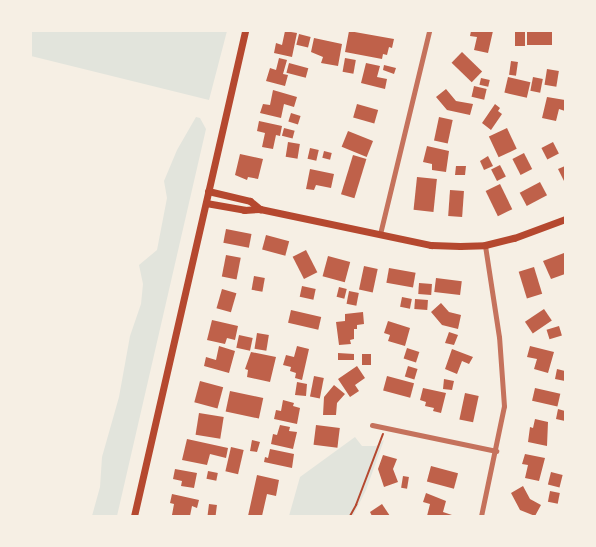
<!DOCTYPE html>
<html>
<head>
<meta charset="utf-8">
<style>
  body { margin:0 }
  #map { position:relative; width:596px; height:547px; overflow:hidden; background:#f6efe4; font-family:"Asap Condensed",sans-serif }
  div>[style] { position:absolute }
  .green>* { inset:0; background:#e2e4dc }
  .building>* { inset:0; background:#bf614a; transform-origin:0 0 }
  .path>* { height:2px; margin:-1px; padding:0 1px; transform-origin:1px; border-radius:1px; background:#b5482f }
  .minor>* { height:5px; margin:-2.5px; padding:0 2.5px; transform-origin:2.5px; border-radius:2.5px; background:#c5725c }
  .secondary>* { height:7px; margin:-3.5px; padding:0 3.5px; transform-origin:3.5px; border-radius:3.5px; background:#b5482f }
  span { translate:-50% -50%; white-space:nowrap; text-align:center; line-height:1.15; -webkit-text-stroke:4px #f6efe4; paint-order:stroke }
  .frame { position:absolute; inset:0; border:32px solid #f6efe4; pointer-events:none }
</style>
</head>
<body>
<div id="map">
  <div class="green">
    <div style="clip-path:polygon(31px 31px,227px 31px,209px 100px,31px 56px)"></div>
    <div style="clip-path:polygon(196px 117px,200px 118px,206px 129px,117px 516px,92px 516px,100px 487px,102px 457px,119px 397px,130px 336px,141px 304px,143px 284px,139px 265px,157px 250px,167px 198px,164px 181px,177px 150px)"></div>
    <div style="clip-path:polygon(355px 437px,362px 446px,376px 446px,384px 440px,366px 490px,353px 516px,289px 516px,300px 477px)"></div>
  </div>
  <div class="building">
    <div style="clip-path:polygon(285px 31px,297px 33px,292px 57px,274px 53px,276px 43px,282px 45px)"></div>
    <div style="clip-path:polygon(349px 31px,394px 39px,392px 48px,389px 47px,387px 55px,383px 54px,382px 59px,345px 52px)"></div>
    <div style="clip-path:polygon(471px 31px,493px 31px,488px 53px,474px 50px,477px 37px,470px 36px)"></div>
    <div style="left:515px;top:31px;width:10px;height:15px"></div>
    <div style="left:527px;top:31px;width:25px;height:14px"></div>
    <div style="left:299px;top:34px;width:12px;height:11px;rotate:14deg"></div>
    <div style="clip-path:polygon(314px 38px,342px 44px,338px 66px,321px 63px,323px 57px,311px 52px)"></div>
    <div style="left:462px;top:52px;width:28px;height:15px;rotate:44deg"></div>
    <div style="clip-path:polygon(279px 58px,287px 60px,283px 74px,288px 75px,285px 86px,266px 81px,270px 68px,276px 70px)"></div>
    <div style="left:345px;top:58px;width:11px;height:14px;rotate:10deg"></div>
    <div style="left:511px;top:61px;width:7px;height:14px;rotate:8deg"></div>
    <div style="left:289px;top:63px;width:20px;height:10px;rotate:15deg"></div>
    <div style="clip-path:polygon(366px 63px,380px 66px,377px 77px,387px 79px,385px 89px,361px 83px)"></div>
    <div style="clip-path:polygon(384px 65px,396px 68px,394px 74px,383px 70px)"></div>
    <div style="left:547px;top:69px;width:12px;height:16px;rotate:9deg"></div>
    <div style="left:508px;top:77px;width:23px;height:16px;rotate:13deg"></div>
    <div style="left:533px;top:77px;width:10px;height:14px;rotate:11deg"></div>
    <div style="left:481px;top:78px;width:9px;height:7px;rotate:13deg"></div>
    <div style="left:474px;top:86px;width:13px;height:11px;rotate:13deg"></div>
    <div style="clip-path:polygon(446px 89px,456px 101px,473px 104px,470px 115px,447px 110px,436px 97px)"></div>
    <div style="clip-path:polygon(273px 90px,297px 97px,294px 107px,284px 104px,281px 118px,260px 113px,263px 104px,270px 105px)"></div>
    <div style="clip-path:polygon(547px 97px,565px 100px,565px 111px,559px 109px,556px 121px,542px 118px)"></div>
    <div style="left:357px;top:104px;width:22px;height:14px;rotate:16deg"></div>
    <div style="clip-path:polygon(495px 104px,500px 108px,498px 111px,502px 114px,491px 130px,482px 123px)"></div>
    <div style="left:291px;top:113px;width:10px;height:9px;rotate:17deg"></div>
    <div style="left:439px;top:117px;width:14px;height:24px;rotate:12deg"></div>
    <div style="clip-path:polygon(259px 121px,282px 126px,280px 136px,276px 135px,273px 149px,262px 147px,265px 133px,257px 131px)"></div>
    <div style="left:284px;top:128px;width:11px;height:8px;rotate:15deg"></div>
    <div style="left:507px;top:128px;width:23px;height:20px;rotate:65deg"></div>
    <div style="left:348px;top:131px;width:27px;height:17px;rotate:22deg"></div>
    <div style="left:288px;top:142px;width:12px;height:15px;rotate:9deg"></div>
    <div style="left:553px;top:142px;width:13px;height:13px;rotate:63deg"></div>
    <div style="clip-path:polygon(427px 146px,449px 151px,446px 172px,432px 170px,432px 164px,423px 162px)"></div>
    <div style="left:310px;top:148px;width:9px;height:11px;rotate:13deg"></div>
    <div style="left:324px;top:151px;width:8px;height:7px;rotate:14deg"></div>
    <div style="left:524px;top:153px;width:18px;height:13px;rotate:63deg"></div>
    <div style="clip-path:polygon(240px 154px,263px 159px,258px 179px,248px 177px,247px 180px,235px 175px)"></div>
    <div style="left:353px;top:155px;width:14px;height:41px;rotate:17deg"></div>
    <div style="clip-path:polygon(488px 156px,493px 166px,484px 170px,480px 161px)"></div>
    <div style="left:500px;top:165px;width:13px;height:10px;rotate:63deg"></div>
    <div style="clip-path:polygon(456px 166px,466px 166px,465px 175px,455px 175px)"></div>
    <div style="clip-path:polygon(565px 166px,565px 183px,558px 169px)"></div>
    <div style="clip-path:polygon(310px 169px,334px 174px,331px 188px,316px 185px,314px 190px,306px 189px)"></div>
    <div style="left:417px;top:177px;width:20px;height:33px;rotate:6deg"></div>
    <div style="left:540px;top:182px;width:15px;height:23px;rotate:62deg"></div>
    <div style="left:500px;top:184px;width:28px;height:16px;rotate:64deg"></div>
    <div style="left:450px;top:190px;width:14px;height:26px;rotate:4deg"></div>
    <div style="left:226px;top:229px;width:26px;height:14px;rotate:11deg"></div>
    <div style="left:266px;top:235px;width:24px;height:15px;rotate:15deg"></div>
    <div style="left:306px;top:250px;width:25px;height:15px;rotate:63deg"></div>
    <div style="clip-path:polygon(564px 253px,565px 274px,551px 279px,543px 261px)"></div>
    <div style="left:226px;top:255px;width:15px;height:22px;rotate:11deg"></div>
    <div style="left:328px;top:256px;width:23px;height:21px;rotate:15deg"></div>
    <div style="left:364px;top:266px;width:14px;height:24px;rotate:12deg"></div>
    <div style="left:534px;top:267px;width:28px;height:16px;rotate:73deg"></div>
    <div style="left:389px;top:268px;width:27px;height:15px;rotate:10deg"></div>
    <div style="left:254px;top:276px;width:11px;height:14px;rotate:10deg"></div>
    <div style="left:436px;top:278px;width:26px;height:14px;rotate:7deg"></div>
    <div style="left:419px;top:283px;width:13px;height:11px;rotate:4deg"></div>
    <div style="left:302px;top:286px;width:14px;height:11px;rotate:12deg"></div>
    <div style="left:339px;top:287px;width:8px;height:10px;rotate:14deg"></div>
    <div style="left:222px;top:289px;width:15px;height:20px;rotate:16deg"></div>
    <div style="left:349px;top:291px;width:10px;height:13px;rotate:11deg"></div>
    <div style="left:402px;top:297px;width:10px;height:10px;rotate:11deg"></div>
    <div style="left:415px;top:299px;width:13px;height:10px;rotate:4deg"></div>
    <div style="clip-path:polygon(441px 303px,449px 312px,461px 315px,458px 329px,442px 325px,431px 312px)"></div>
    <div style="left:544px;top:309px;width:14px;height:23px;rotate:56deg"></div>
    <div style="left:291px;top:310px;width:31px;height:13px;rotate:13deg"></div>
    <div style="clip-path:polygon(363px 312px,364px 324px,357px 325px,357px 329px,354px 329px,354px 339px,350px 340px,351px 344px,339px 345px,336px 322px,345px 321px,345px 314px)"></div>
    <div style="clip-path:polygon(212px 320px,238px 326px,235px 340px,227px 338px,225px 344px,207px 340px)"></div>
    <div style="clip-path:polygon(388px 321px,410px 328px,405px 346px,388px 341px,390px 335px,384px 333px)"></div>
    <div style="left:559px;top:326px;width:10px;height:13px;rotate:73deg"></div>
    <div style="clip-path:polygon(449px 332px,458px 335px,454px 345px,445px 343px)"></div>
    <div style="left:257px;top:333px;width:12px;height:16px;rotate:9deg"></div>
    <div style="left:239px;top:335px;width:14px;height:13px;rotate:12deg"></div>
    <div style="clip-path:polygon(219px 346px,235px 351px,229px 373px,204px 366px,206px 357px,216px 360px)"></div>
    <div style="clip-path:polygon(297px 346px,309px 349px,302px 380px,295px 378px,296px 373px,290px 371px,291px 367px,283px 365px,286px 355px,294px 357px)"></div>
    <div style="clip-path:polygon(530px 346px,554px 352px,548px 373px,534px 369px,537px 359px,527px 357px)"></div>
    <div style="left:407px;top:348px;width:13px;height:11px;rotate:18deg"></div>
    <div style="clip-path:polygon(452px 349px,473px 357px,469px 364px,462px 361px,457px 374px,445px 369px)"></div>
    <div style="clip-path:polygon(251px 352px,276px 357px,270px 382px,247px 377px,248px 370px,245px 369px)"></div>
    <div style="clip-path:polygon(338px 353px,354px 354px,354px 360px,338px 360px)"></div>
    <div style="left:362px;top:354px;width:9px;height:11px"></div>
    <div style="clip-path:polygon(357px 366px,365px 378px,355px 385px,359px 391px,350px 397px,338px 379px)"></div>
    <div style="left:408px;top:366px;width:10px;height:11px;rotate:17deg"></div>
    <div style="clip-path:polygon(557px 369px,565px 371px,565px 381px,555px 379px)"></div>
    <div style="left:314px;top:376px;width:10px;height:21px;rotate:11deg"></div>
    <div style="left:387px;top:376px;width:28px;height:15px;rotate:15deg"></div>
    <div style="clip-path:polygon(444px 379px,454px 381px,452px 390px,443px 389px)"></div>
    <div style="left:200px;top:381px;width:24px;height:22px;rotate:15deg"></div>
    <div style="clip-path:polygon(297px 382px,307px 384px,306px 396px,295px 395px)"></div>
    <div style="clip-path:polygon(334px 385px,345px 394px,337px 403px,336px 415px,323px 415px,324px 397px)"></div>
    <div style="clip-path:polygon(423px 388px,446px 393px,441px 413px,433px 411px,434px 408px,425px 406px,426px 402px,420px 400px)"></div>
    <div style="left:535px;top:388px;width:26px;height:13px;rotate:13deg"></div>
    <div style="left:230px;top:391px;width:34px;height:21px;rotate:12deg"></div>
    <div style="left:465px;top:393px;width:14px;height:27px;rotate:12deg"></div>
    <div style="clip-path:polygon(283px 400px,294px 403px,293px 406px,300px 408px,297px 424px,274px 419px,276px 410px,281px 411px)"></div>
    <div style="clip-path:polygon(558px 409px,565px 411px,565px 421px,556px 419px)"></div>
    <div style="left:199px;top:413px;width:25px;height:22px;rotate:9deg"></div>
    <div style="clip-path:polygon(535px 419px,548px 422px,547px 446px,528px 442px,530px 427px,533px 428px)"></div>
    <div style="clip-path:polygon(280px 425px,290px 427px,289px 431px,297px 432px,293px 449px,271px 444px,273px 434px,277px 435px)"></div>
    <div style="left:316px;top:425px;width:24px;height:20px;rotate:7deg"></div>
    <div style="clip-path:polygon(187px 439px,228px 448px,226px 458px,210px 454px,207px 465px,182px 460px)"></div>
    <div style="clip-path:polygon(252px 440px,260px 442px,257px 452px,250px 451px)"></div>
    <div style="left:231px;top:447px;width:13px;height:25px;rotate:13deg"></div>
    <div style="clip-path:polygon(270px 449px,294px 454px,292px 468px,264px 462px,265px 457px,268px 458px)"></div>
    <div style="clip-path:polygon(525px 454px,545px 458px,539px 481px,525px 478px,528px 465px,522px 464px)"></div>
    <div style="clip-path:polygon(383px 455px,397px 459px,393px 469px,398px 482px,384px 487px,378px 469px)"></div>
    <div style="left:431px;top:466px;width:28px;height:16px;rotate:15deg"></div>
    <div style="clip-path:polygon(175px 469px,197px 473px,194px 488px,181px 486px,182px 481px,173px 479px)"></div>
    <div style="left:208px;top:471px;width:10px;height:8px;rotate:11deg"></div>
    <div style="left:551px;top:472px;width:12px;height:13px;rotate:14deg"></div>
    <div style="clip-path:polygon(257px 475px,279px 480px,276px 496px,267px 494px,262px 516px,248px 516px)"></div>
    <div style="left:403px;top:476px;width:6px;height:12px;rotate:9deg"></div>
    <div style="clip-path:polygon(523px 486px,530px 499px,541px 505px,535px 516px,520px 510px,511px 493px)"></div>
    <div style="left:550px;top:491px;width:10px;height:11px;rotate:11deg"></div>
    <div style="clip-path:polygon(426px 493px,446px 501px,443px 512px,455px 516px,427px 516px,430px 504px,423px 502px)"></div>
    <div style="clip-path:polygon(172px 494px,199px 500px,197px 508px,192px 506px,190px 516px,172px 515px,174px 504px,170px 503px)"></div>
    <div style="left:209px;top:504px;width:8px;height:11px;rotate:7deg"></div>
    <div style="clip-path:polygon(382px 504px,390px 516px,372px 516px,370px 512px)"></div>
  </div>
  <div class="path">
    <div style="left:350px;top:516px;width:13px;rotate:-61deg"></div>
    <div style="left:356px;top:505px;width:76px;rotate:-69.2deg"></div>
  </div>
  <div class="minor">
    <div style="left:380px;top:234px;width:209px;rotate:-76.4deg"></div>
    <div style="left:372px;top:425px;width:127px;rotate:11.8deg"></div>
    <div style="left:481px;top:516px;width:112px;rotate:-78.2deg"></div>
    <div style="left:504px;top:406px;width:69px;rotate:-94.1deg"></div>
    <div style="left:499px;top:337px;width:93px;rotate:-98.7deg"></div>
  </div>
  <div class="secondary">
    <div style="left:208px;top:191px;width:43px;rotate:13.4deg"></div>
    <div style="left:250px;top:201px;width:13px;rotate:39deg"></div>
    <div style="left:206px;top:203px;width:39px;rotate:10deg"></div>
    <div style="left:244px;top:210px;width:16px;rotate:-4deg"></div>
    <div style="left:260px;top:209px;width:175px;rotate:11.9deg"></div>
    <div style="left:431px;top:245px;width:29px;rotate:2deg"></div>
    <div style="left:460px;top:246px;width:25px;rotate:-2deg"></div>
    <div style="left:485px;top:245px;width:30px;rotate:-14deg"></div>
    <div style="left:514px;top:238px;width:54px;rotate:-20.4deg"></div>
    <div style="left:134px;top:516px;width:498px;rotate:-77.1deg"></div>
  </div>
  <div class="frame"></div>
</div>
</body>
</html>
